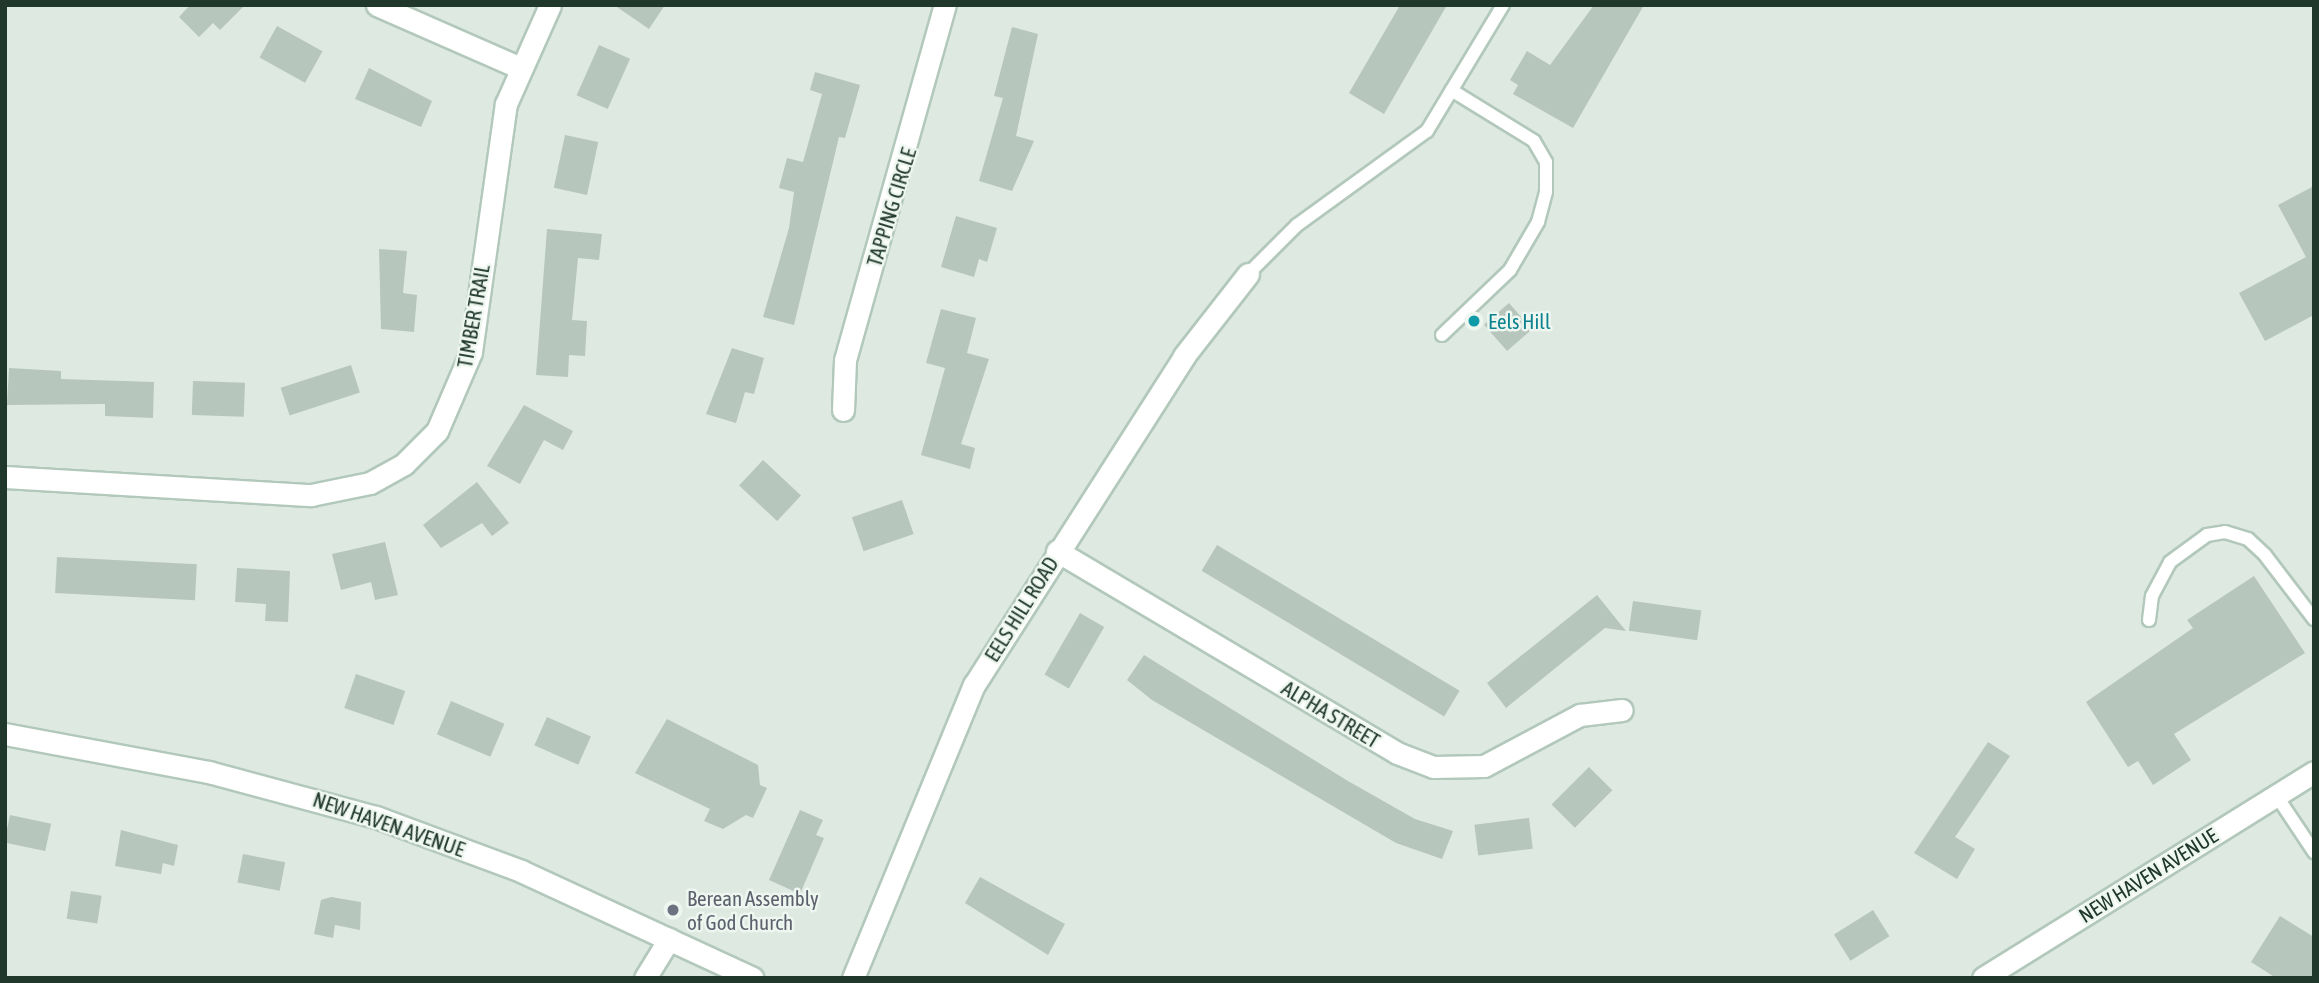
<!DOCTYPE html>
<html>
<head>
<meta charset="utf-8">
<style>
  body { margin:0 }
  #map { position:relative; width:2319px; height:983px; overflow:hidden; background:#dee9e2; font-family:"Asap Condensed",sans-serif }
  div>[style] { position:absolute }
  .building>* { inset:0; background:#b6c6bd; transform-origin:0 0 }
  .roads { filter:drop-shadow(2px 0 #b2c8bb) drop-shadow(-2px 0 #b2c8bb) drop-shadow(0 2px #b2c8bb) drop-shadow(0 -2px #b2c8bb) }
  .service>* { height:12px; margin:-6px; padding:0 6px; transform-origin:6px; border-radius:6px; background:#fff }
  .minor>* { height:21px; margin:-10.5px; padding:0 10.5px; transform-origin:10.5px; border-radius:10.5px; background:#fff }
  .secondary>* { height:21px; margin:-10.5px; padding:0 10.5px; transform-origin:10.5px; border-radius:10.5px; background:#fff }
  .dots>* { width:19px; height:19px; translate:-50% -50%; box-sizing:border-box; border:4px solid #eef6f0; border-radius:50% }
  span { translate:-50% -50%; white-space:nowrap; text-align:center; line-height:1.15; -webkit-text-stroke:5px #eef6f0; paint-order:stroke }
  .street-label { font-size:21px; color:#20382c }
  .culture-label { font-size:21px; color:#0d838f }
  .left { translate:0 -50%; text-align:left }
  .worship-label { font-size:21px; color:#5b616d }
  .frame { position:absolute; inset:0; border:7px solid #20382c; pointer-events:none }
</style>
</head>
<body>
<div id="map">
  <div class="building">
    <div style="clip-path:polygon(190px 5px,245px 5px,220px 30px,213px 23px,199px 37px,179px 17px)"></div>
    <div style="clip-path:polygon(614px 5px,665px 5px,649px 29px)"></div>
    <div style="clip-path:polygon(1400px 5px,1447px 5px,1384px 114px,1349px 93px)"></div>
    <div style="clip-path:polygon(1594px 5px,1644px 5px,1573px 128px,1513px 94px,1518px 85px,1510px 80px,1527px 51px,1550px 65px)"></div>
    <div style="left:277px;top:26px;width:52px;height:36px;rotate:29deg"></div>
    <div style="clip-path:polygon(1012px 27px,1038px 34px,1016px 136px,1034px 141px,1012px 191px,979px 181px,1003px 98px,994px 96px)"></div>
    <div style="left:599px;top:45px;width:34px;height:55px;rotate:24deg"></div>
    <div style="clip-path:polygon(369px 68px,432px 101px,421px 127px,355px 99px)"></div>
    <div style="clip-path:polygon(815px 72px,860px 85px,845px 138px,839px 137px,794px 325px,763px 317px,789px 228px,794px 192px,779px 188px,787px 158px,803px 162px,822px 94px,810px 90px)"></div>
    <div style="left:565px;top:135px;width:34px;height:54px;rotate:12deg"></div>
    <div style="clip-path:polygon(2314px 186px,2314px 315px,2265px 341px,2239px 293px,2306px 257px,2278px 205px)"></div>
    <div style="clip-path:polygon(956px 216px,997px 228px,987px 262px,979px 259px,974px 277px,941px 267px)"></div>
    <div style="clip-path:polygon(547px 229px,602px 234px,599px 260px,578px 258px,572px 320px,587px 321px,585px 356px,569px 355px,568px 377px,536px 375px)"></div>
    <div style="clip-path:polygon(379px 249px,407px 251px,403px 293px,417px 295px,414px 332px,381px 329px)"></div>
    <div style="left:1509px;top:303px;width:35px;height:33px;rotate:49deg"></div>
    <div style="clip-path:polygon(941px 309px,976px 318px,967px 353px,989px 359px,961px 444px,975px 448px,970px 469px,921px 455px,945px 368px,926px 363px)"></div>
    <div style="clip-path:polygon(732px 348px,764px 358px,754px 394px,745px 392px,736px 423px,706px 414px)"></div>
    <div style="left:351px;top:365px;width:29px;height:74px;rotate:72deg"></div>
    <div style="clip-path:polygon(9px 368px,61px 371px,61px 379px,154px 382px,153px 418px,105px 416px,105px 404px,7px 405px)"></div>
    <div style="left:193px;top:381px;width:52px;height:34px;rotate:2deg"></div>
    <div style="clip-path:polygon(524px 405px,573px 431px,563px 450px,544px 440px,520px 484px,487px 466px)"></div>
    <div style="left:763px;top:460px;width:52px;height:35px;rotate:43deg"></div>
    <div style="clip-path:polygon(477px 482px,509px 523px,492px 536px,482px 523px,441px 548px,423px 525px)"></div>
    <div style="left:902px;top:500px;width:36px;height:53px;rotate:71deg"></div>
    <div style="clip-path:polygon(385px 542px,398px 595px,375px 600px,371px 582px,341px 590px,332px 554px)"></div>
    <div style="left:1217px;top:545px;width:283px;height:30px;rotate:31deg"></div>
    <div style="left:57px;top:557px;width:140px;height:36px;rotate:3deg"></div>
    <div style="clip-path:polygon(237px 568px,290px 571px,288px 622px,265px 621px,266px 604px,235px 602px)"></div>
    <div style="clip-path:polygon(2254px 576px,2305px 653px,2174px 734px,2191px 760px,2153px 785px,2138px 761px,2128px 767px,2086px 702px,2193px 628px,2187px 620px)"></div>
    <div style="clip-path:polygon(1597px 595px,1626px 631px,1605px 628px,1506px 708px,1487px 683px)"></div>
    <div style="left:1633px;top:601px;width:69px;height:30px;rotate:8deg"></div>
    <div style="left:1080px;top:613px;width:28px;height:71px;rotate:30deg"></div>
    <div style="clip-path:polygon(1144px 655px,1348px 781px,1415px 819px,1453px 831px,1442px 859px,1396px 843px,1152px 700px,1127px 680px)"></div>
    <div style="left:356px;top:674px;width:52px;height:36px;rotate:19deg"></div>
    <div style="left:451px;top:701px;width:58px;height:36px;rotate:23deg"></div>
    <div style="left:547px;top:717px;width:48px;height:31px;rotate:24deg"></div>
    <div style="clip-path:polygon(667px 719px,758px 765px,760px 785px,767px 788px,753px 818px,746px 815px,723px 829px,704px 821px,710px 809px,635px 773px)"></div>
    <div style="clip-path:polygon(1988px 742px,2010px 756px,1955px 837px,1975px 849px,1957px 879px,1914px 853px)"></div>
    <div style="left:1589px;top:767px;width:33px;height:53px;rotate:45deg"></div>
    <div style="clip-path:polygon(800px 810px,823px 820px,816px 835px,824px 838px,800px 894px,769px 880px)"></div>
    <div style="left:10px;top:815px;width:42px;height:28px;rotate:12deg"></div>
    <div style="left:1529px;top:818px;width:31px;height:55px;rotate:83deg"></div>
    <div style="clip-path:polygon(121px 830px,178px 845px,174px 866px,163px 863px,161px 874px,115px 866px)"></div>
    <div style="left:243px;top:854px;width:43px;height:29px;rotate:11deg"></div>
    <div style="clip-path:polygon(980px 877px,1065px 924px,1048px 955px,965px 903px)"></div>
    <div style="left:71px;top:891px;width:31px;height:28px;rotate:9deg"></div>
    <div style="clip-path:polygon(331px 897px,361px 902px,360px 930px,335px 925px,333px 938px,314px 934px,321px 900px)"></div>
    <div style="left:1873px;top:910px;width:31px;height:46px;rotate:58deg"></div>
    <div style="clip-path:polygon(2280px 916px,2314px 937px,2314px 978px,2276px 978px,2251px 962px)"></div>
  </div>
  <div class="roads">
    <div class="service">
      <div style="left:1248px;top:274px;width:69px;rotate:-45deg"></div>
      <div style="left:1297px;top:225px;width:160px;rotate:-35.9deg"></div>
      <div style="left:1427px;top:131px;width:147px;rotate:-58.9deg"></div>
      <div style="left:1442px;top:335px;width:94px;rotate:-43.7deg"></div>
      <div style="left:1510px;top:270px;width:56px;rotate:-59.7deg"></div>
      <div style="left:1538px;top:222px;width:31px;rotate:-75deg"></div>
      <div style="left:1546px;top:192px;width:30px;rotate:-90deg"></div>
      <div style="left:1546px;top:162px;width:24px;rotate:-120deg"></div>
      <div style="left:1534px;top:141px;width:97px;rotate:-148.4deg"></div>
      <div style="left:2149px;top:620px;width:24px;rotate:-83deg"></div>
      <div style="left:2152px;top:596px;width:38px;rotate:-62deg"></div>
      <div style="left:2170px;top:562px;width:46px;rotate:-36.1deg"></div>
      <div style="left:2207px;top:535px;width:18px;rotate:-9deg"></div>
      <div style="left:2225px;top:532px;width:24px;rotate:17deg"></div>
      <div style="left:2248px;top:539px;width:23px;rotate:43deg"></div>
      <div style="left:2265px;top:555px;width:81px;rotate:52.6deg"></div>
      <div style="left:2276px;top:795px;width:69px;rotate:56.3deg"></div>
    </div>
    <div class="minor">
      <div style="left:377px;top:5px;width:154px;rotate:23.7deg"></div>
      <div style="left:843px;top:410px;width:50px;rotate:-87.7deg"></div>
      <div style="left:845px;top:360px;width:369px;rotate:-74.3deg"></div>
      <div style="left:5px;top:477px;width:307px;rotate:3.4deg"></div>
      <div style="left:311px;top:495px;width:60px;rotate:-11.5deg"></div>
      <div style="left:370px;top:483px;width:39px;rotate:-29deg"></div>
      <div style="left:404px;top:464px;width:47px;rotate:-45deg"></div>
      <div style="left:437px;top:431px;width:86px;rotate:-66.7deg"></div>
      <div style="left:471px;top:352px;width:250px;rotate:-82deg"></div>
      <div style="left:506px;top:104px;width:108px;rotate:-66deg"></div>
      <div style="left:1057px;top:551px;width:395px;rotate:30.7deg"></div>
      <div style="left:1397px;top:753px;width:39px;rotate:21deg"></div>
      <div style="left:1433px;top:767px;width:51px;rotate:-1.1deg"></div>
      <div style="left:1484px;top:766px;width:109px;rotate:-28deg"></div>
      <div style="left:1580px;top:715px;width:42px;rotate:-6.8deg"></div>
      <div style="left:645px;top:978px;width:46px;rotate:-58.4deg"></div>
      <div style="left:853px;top:978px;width:317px;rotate:-67.6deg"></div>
      <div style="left:974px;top:685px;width:390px;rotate:-57.4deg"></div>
      <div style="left:1184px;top:356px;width:104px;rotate:-52deg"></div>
    </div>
    <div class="secondary">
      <div style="left:5px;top:734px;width:208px;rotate:10.6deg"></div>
      <div style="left:209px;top:772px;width:173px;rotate:15.1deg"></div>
      <div style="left:376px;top:817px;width:155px;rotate:20.4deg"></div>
      <div style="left:521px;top:871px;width:255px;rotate:24.8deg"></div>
      <div style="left:1983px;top:978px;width:390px;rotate:-31.9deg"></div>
    </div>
  </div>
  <div class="dots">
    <div style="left:1474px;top:321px;background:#0f9aa8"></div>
    <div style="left:673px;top:910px;background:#6b7280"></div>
  </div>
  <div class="street-label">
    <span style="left:891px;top:207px;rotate:-73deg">TAPPING CIRCLE</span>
    <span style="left:473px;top:316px;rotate:-80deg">TIMBER TRAIL</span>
    <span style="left:1021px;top:609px;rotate:-58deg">EELS HILL ROAD</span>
    <span style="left:1331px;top:714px;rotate:31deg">ALPHA STREET</span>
    <span style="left:389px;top:824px;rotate:19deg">NEW HAVEN AVENUE</span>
    <span style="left:2148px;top:875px;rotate:-32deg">NEW HAVEN AVENUE</span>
  </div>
  <div class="culture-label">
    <span class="left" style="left:1488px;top:321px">Eels Hill</span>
  </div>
  <div class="worship-label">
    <span class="left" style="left:687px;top:910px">Berean Assembly<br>of God Church</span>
  </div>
  <div class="frame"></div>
</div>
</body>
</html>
